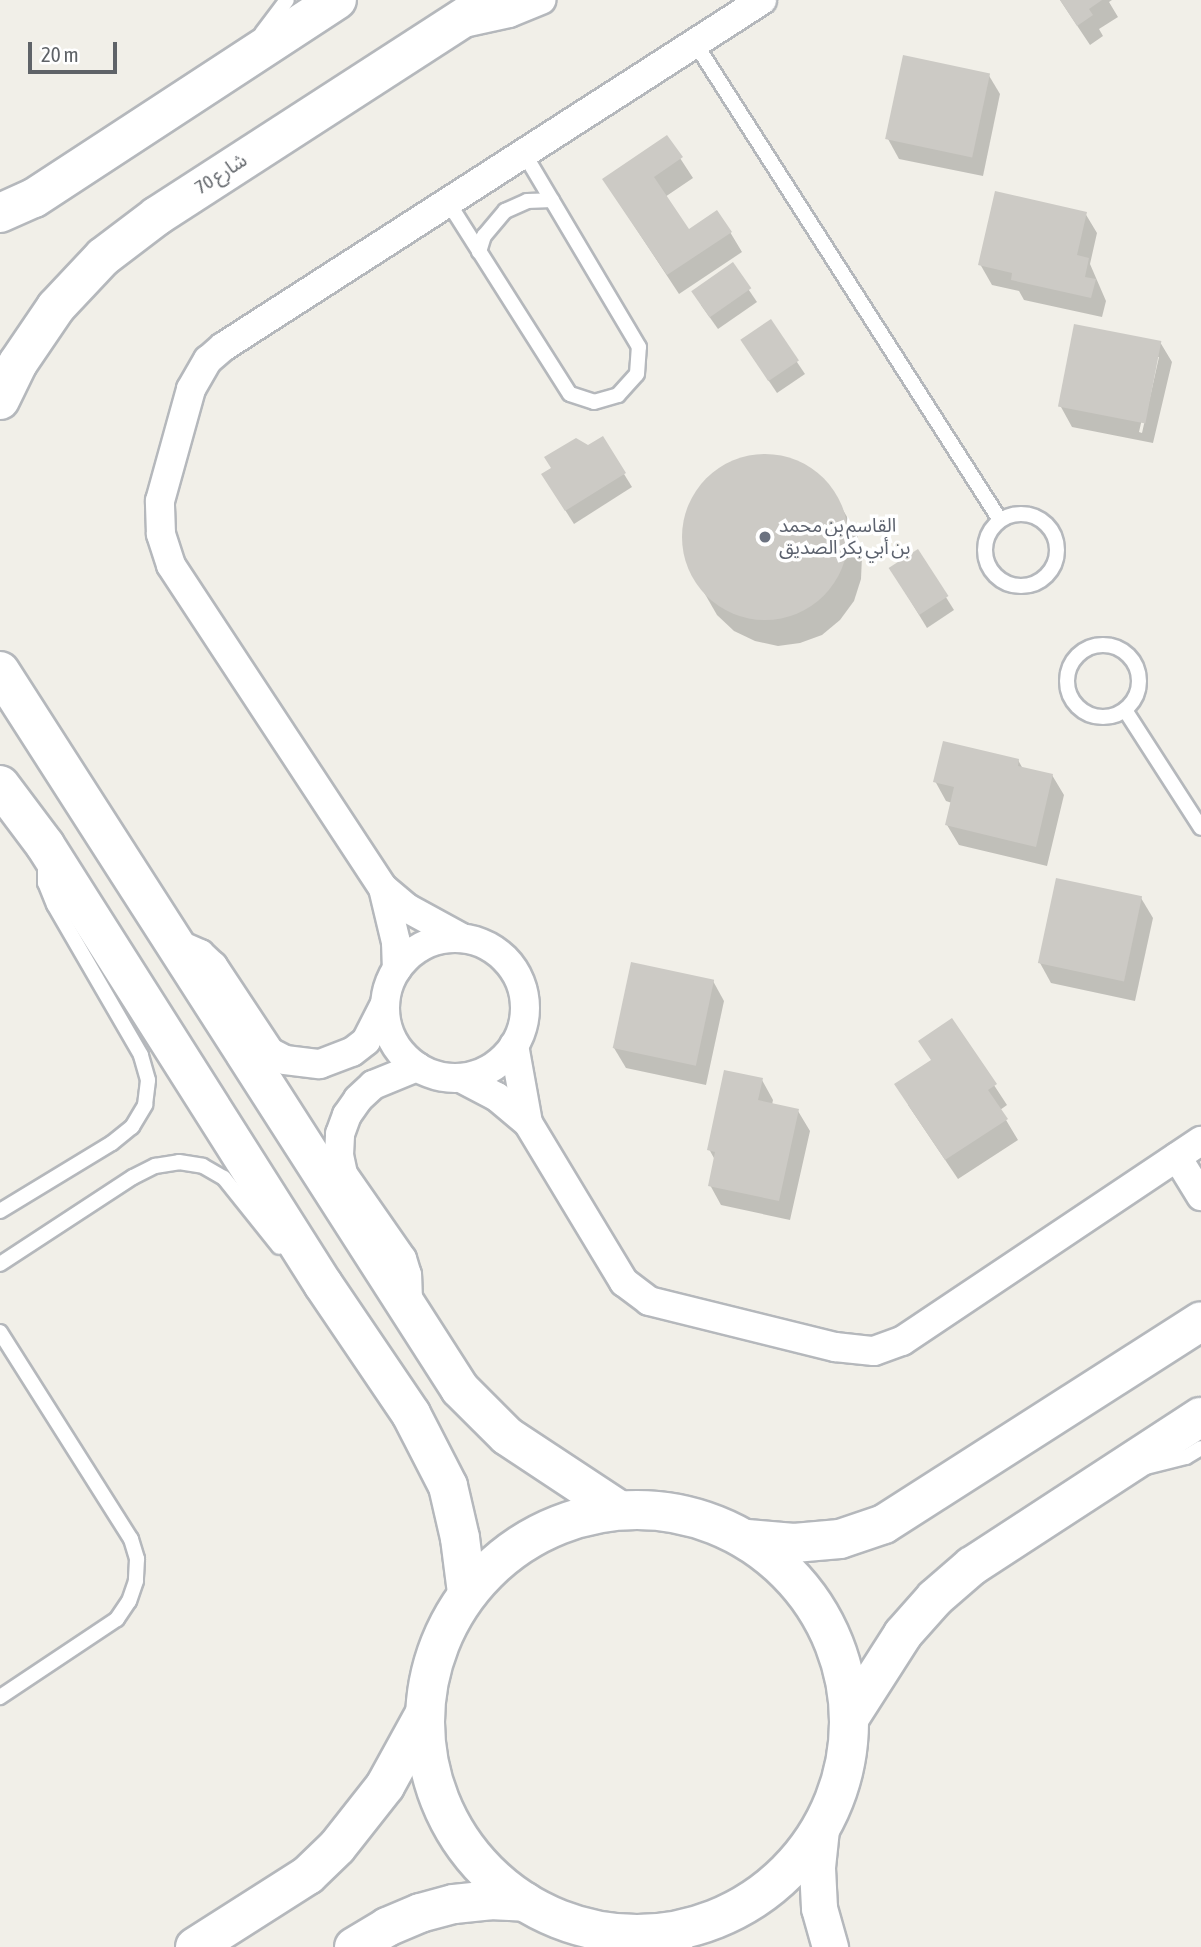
<!DOCTYPE html>
<html>
<head>
<meta charset="utf-8">
<style>
  body { margin:0 }
  #map { position:relative; width:1201px; height:1947px; overflow:hidden; background:#f1efe8; font-family:"Asap Condensed","Noto Sans Arabic",sans-serif }
  div>[style] { position:absolute }
  .shadow>* { inset:0; background:#0003 }
  .building>* { inset:0; background:#cccac5; transform-origin:0 0 }
  .round { border-radius:50% }
  .roads { filter:drop-shadow(2px 0 #b5b8bc) drop-shadow(-2px 0 #b5b8bc) drop-shadow(0 2px #b5b8bc) drop-shadow(0 -2px #b5b8bc) }
  .service>* { height:14px; margin:-7px; padding:0 7px; transform-origin:7px; border-radius:7px; background:#fff }
  .service>.ring { margin:-7px; padding:0; box-sizing:content-box; background:none; border:14px solid #fff; border-radius:50% }
  .minor>* { height:28px; margin:-14px; padding:0 14px; transform-origin:14px; border-radius:14px; background:#fff }
  .minor>.ring { margin:-14px; padding:0; box-sizing:content-box; background:none; border:28px solid #fff; border-radius:50% }
  .tertiary>* { height:35px; margin:-17.5px; padding:0 17.5px; transform-origin:17.5px; border-radius:17.5px; background:#fff }
  .secondary>* { height:38px; margin:-19px; padding:0 19px; transform-origin:19px; border-radius:19px; background:#fff }
  .secondary>.ring { margin:-19px; padding:0; box-sizing:content-box; background:none; border:38px solid #fff; border-radius:50% }
  .dots>* { width:19px; height:19px; translate:-50% -50%; box-sizing:border-box; border:4px solid #fff; border-radius:50% }
  span { translate:-50% -50%; white-space:nowrap; text-align:center; line-height:1.15; -webkit-text-stroke:7px #fff; paint-order:stroke }
  .street-label { font-size:19px; color:#5f6368 }
  .worship-label { font-size:19px; color:#5b616d }
  .left { translate:0 -50%; text-align:left }
  .scale { position:absolute; left:28px; top:42px; width:89px; height:32px; box-sizing:border-box; border:4px solid #5f6368; border-top:0; padding-left:9px; font-size:21px; line-height:24px; white-space:nowrap; color:#5f6368; -webkit-text-stroke:5px #fff; paint-order:stroke }
</style>
</head>
<body>
<div id="map">
  <div class="shadow">
    <div style="clip-path:polygon(1060px 0,1112px 0,1109px 2px,1118px 17px,1099px 29px,1103px 36px,1090px 45px)"></div>
    <div style="clip-path:polygon(988px 74px,1000px 94px,983px 176px,899px 159px,888px 139px)"></div>
    <div style="clip-path:polygon(667px 138px,693px 178px,665px 197px,689px 231px,730px 232px,742px 252px,679px 294px,604px 180px)"></div>
    <div style="clip-path:polygon(1085px 213px,1097px 233px,1090px 264px,1106px 301px,1102px 317px,1024px 300px,1019px 291px,992px 285px,980px 264px)"></div>
    <div style="clip-path:polygon(732px 265px,757px 302px,718px 329px,701px 305px)"></div>
    <div style="clip-path:polygon(770px 322px,805px 374px,777px 393px,750px 353px)"></div>
    <div style="clip-path:polygon(evenodd,1160px 342px,1172px 362px,1153px 443px,1072px 427px,1061px 407px,1160px 342px,1156px 357px,1159px 357px,1142px 433px,1139px 432px,1156px 357px)"></div>
    <div style="clip-path:polygon(769px 456px,792px 460px,813px 470px,829px 486px,857px 534px,862px 556px,861px 579px,854px 601px,840px 620px,822px 635px,800px 643px,778px 646px,755px 641px,734px 631px,717px 615px,690px 568px,684px 545px,685px 522px,693px 500px,706px 481px,724px 467px,746px 458px)"></div>
    <div style="clip-path:polygon(624px 474px,632px 487px,574px 524px,551px 488px)"></div>
    <div style="clip-path:polygon(917px 551px,954px 610px,927px 628px,899px 582px)"></div>
    <div style="clip-path:polygon(1018px 760px,1023px 769px,1052px 775px,1064px 795px,1047px 866px,959px 845px,947px 825px,952px 803px,946px 801px,935px 781px)"></div>
    <div style="clip-path:polygon(1141px 898px,1153px 918px,1135px 1001px,1051px 983px,1040px 963px)"></div>
    <div style="clip-path:polygon(713px 981px,724px 1001px,706px 1085px,626px 1068px,614px 1048px)"></div>
    <div style="clip-path:polygon(952px 1021px,1007px 1105px,1000px 1110px,1018px 1140px,958px 1179px,908px 1105px)"></div>
    <div style="clip-path:polygon(762px 1080px,773px 1100px,772px 1105px,798px 1111px,810px 1131px,790px 1220px,721px 1205px,710px 1185px,715px 1160px,709px 1149px)"></div>
  </div>
  <div class="building">
    <div style="clip-path:polygon(1060px 0,1102px 0,1089px 9px,1093px 15px,1077px 26px)"></div>
    <div style="left:903px;top:55px;width:89px;height:86px;rotate:12deg"></div>
    <div style="clip-path:polygon(667px 135px,683px 157px,654px 177px,689px 229px,717px 210px,732px 232px,667px 275px,602px 179px)"></div>
    <div style="clip-path:polygon(995px 191px,1087px 212px,1077px 255px,1089px 258px,1085px 277px,1096px 279px,1091px 298px,1011px 280px,1012px 273px,978px 265px)"></div>
    <div style="left:733px;top:262px;width:32px;height:51px;rotate:55deg"></div>
    <div style="left:771px;top:319px;width:50px;height:37px;rotate:56deg"></div>
    <div style="left:1074px;top:324px;width:89px;height:84px;rotate:11deg"></div>
    <div style="clip-path:polygon(603px 436px,626px 473px,565px 511px,541px 474px,551px 468px,544px 457px,576px 438px,588px 445px)"></div>
    <div class="round" style="left:682px;top:454px;width:166px;height:166px"></div>
    <div style="left:918px;top:549px;width:56px;height:35px;rotate:57deg"></div>
    <div style="clip-path:polygon(943px 741px,1019px 759px,1018px 766px,1053px 774px,1036px 847px,945px 825px,954px 787px,933px 782px)"></div>
    <div style="left:1056px;top:878px;width:88px;height:87px;rotate:12deg"></div>
    <div style="left:631px;top:962px;width:85px;height:88px;rotate:12deg"></div>
    <div style="clip-path:polygon(952px 1018px,997px 1084px,988px 1090px,1008px 1119px,945px 1160px,894px 1084px,931px 1060px,918px 1041px)"></div>
    <div style="clip-path:polygon(724px 1070px,763px 1078px,758px 1100px,799px 1109px,779px 1201px,708px 1186px,715px 1152px,707px 1150px)"></div>
  </div>
  <div class="roads">
    <div class="service">
      <div style="left:262px;top:33px;width:41px;rotate:-52.9deg"></div>
      <div style="left:695px;top:43px;width:566px;rotate:57.4deg"></div>
      <div style="left:448px;top:202px;width:227px;rotate:57.6deg"></div>
      <div style="left:570px;top:394px;width:25px;rotate:18deg"></div>
      <div style="left:594px;top:402px;width:25px;rotate:-16deg"></div>
      <div style="left:618px;top:395px;width:28px;rotate:-48deg"></div>
      <div style="left:637px;top:374px;width:27px;rotate:-86deg"></div>
      <div style="left:639px;top:347px;width:226px;rotate:-120.7deg"></div>
      <div style="left:479px;top:252px;width:17px;rotate:-73deg"></div>
      <div style="left:484px;top:236px;width:33px;rotate:-50deg"></div>
      <div style="left:505px;top:211px;width:24px;rotate:-24deg"></div>
      <div style="left:527px;top:201px;width:25px;rotate:-2deg"></div>
      <div class="ring" style="left:985px;top:514px;width:58px;height:58px"></div>
      <div class="ring" style="left:1067px;top:645px;width:58px;height:58px"></div>
      <div style="left:1125px;top:710px;width:140px;rotate:57.2deg"></div>
      <div style="left:0;top:1211px;width:131px;rotate:-31.3deg"></div>
      <div style="left:112px;top:1143px;width:26px;rotate:-39deg"></div>
      <div style="left:132px;top:1127px;width:26px;rotate:-59deg"></div>
      <div style="left:145px;top:1105px;width:25px;rotate:-83deg"></div>
      <div style="left:148px;top:1080px;width:26px;rotate:-106deg"></div>
      <div style="left:141px;top:1055px;width:173px;rotate:-120.1deg"></div>
      <div style="left:54px;top:905px;width:24px;rotate:-112deg"></div>
      <div style="left:45px;top:883px;width:19px;rotate:-90deg"></div>
      <div style="left:0;top:1264px;width:159px;rotate:-33.2deg"></div>
      <div style="left:133px;top:1177px;width:25px;rotate:-27deg"></div>
      <div style="left:155px;top:1166px;width:24px;rotate:-9deg"></div>
      <div style="left:179px;top:1162px;width:24px;rotate:9deg"></div>
      <div style="left:203px;top:1166px;width:24px;rotate:30deg"></div>
      <div style="left:224px;top:1178px;width:88px;rotate:51.4deg"></div>
      <div style="left:0;top:1332px;width:245px;rotate:57.7deg"></div>
      <div style="left:131px;top:1539px;width:21px;rotate:73deg"></div>
      <div style="left:137px;top:1559px;width:22px;rotate:93deg"></div>
      <div style="left:136px;top:1581px;width:21px;rotate:109deg"></div>
      <div style="left:129px;top:1601px;width:22px;rotate:124deg"></div>
      <div style="left:117px;top:1619px;width:141px;rotate:146.3deg"></div>
      <div style="left:1146px;top:1467px;width:41px;rotate:-14deg"></div>
      <div style="left:1186px;top:1457px;width:17px;rotate:-31deg"></div>
    </div>
    <div class="minor">
      <div style="left:468px;top:22px;width:42px;rotate:-12.4deg"></div>
      <div style="left:509px;top:13px;width:35px;rotate:-22deg"></div>
      <div style="left:383px;top:888px;width:56px;rotate:76.5deg"></div>
      <div style="left:396px;top:942px;width:27px;rotate:88deg"></div>
      <div style="left:462px;top:938px;width:63px;rotate:-151.4deg"></div>
      <div style="left:407px;top:908px;width:31px;rotate:-140deg"></div>
      <div style="left:383px;top:888px;width:386px;rotate:-123.3deg"></div>
      <div style="left:171px;top:565px;width:33px;rotate:-108deg"></div>
      <div style="left:161px;top:534px;width:33px;rotate:-92deg"></div>
      <div style="left:160px;top:501px;width:116px;rotate:-74.5deg"></div>
      <div style="left:191px;top:389px;width:34px;rotate:-60deg"></div>
      <div style="left:208px;top:360px;width:20px;rotate:-41deg"></div>
      <div style="left:223px;top:347px;width:641px;rotate:-32.77deg"></div>
      <div class="ring" style="left:385px;top:938px;width:112px;height:112px"></div>
      <div style="left:182px;top:946px;width:20px;rotate:24deg"></div>
      <div style="left:200px;top:954px;width:18px;rotate:43deg"></div>
      <div style="left:213px;top:966px;width:103px;rotate:56.5deg"></div>
      <div style="left:270px;top:1052px;width:17px;rotate:28deg"></div>
      <div style="left:285px;top:1060px;width:35px;rotate:7deg"></div>
      <div style="left:320px;top:1064px;width:34px;rotate:-21deg"></div>
      <div style="left:352px;top:1052px;width:18px;rotate:-38deg"></div>
      <div style="left:366px;top:1041px;width:39px;rotate:-63deg"></div>
      <div style="left:514px;top:1045px;width:79px;rotate:79.8deg"></div>
      <div style="left:528px;top:1123px;width:186px;rotate:58.9deg"></div>
      <div style="left:624px;top:1282px;width:31px;rotate:37deg"></div>
      <div style="left:649px;top:1301px;width:192px;rotate:13.9deg"></div>
      <div style="left:835px;top:1347px;width:39px;rotate:6deg"></div>
      <div style="left:874px;top:1351px;width:30px;rotate:-20deg"></div>
      <div style="left:902px;top:1341px;width:360px;rotate:-33.8deg"></div>
      <div style="left:461px;top:1078px;width:41px;rotate:27.8deg"></div>
      <div style="left:497px;top:1097px;width:40px;rotate:40deg"></div>
      <div style="left:1177px;top:1157px;width:46px;rotate:58.4deg"></div>
      <div style="left:408px;top:1301px;width:26px;rotate:-92deg"></div>
      <div style="left:407px;top:1275px;width:17px;rotate:-107deg"></div>
      <div style="left:402px;top:1259px;width:103px;rotate:-124.8deg"></div>
      <div style="left:343px;top:1174px;width:19px;rotate:-102deg"></div>
      <div style="left:339px;top:1155px;width:21px;rotate:-87deg"></div>
      <div style="left:340px;top:1134px;width:20px;rotate:-70deg"></div>
      <div style="left:347px;top:1115px;width:19px;rotate:-55deg"></div>
      <div style="left:358px;top:1099px;width:21px;rotate:-43deg"></div>
      <div style="left:373px;top:1085px;width:48px;rotate:-22.2deg"></div>
    </div>
    <div class="tertiary">
      <div style="left:821px;top:1829px;width:39px;rotate:96deg"></div>
      <div style="left:817px;top:1868px;width:40px;rotate:87.1deg"></div>
      <div style="left:819px;top:1908px;width:41px;rotate:74.2deg"></div>
      <div style="left:628px;top:1934px;width:48px;rotate:15.8deg"></div>
    </div>
    <div class="secondary">
      <div style="left:0;top:213px;width:37px;rotate:-24deg"></div>
      <div style="left:34px;top:198px;width:362px;rotate:-33.2deg"></div>
      <div style="left:0;top:400px;width:41px;rotate:-64.1deg"></div>
      <div style="left:18px;top:363px;width:68px;rotate:-55.8deg"></div>
      <div style="left:56px;top:307px;width:69px;rotate:-46.8deg"></div>
      <div style="left:103px;top:257px;width:68px;rotate:-37.2deg"></div>
      <div style="left:157px;top:216px;width:398px;rotate:-32.9deg"></div>
      <div style="left:0;top:671px;width:853px;rotate:57.35deg"></div>
      <div style="left:460px;top:1389px;width:66px;rotate:45deg"></div>
      <div style="left:507px;top:1436px;width:134px;rotate:33.5deg"></div>
      <div style="left:0;top:785px;width:75px;rotate:53.1deg"></div>
      <div style="left:45px;top:845px;width:520px;rotate:57.66deg"></div>
      <div style="left:323px;top:1284px;width:157px;rotate:55.9deg"></div>
      <div style="left:411px;top:1414px;width:81px;rotate:62.8deg"></div>
      <div style="left:448px;top:1486px;width:53px;rotate:77deg"></div>
      <div style="left:460px;top:1538px;width:55px;rotate:82.7deg"></div>
      <div class="ring" style="left:425px;top:1510px;width:386px;height:386px"></div>
      <div style="left:747px;top:1539px;width:47px;rotate:4.9deg"></div>
      <div style="left:794px;top:1543px;width:46px;rotate:-5deg"></div>
      <div style="left:840px;top:1539px;width:46px;rotate:-18.8deg"></div>
      <div style="left:884px;top:1524px;width:376px;rotate:-32.6deg"></div>
      <div style="left:850px;top:1717px;width:98px;rotate:-57.4deg"></div>
      <div style="left:903px;top:1634px;width:48px;rotate:-48.4deg"></div>
      <div style="left:935px;top:1598px;width:49px;rotate:-40.9deg"></div>
      <div style="left:972px;top:1566px;width:273px;rotate:-33.1deg"></div>
      <div style="left:195px;top:1947px;width:134px;rotate:-32.5deg"></div>
      <div style="left:308px;top:1875px;width:40px;rotate:-44deg"></div>
      <div style="left:337px;top:1847px;width:78px;rotate:-51.8deg"></div>
      <div style="left:385px;top:1786px;width:81px;rotate:-61.2deg"></div>
      <div style="left:354px;top:1947px;width:39px;rotate:-31deg"></div>
      <div style="left:387px;top:1927px;width:36px;rotate:-23deg"></div>
      <div style="left:420px;top:1913px;width:35px;rotate:-15deg"></div>
      <div style="left:454px;top:1904px;width:36px;rotate:-6deg"></div>
      <div style="left:490px;top:1900px;width:35px;rotate:3deg"></div>
    </div>
  </div>
  <div class="dots">
    <div style="left:765px;top:537px;background:#6b7280"></div>
  </div>
  <div class="street-label">
    <span style="left:221px;top:174px;rotate:-33deg">شارع 70</span>
  </div>
  <div class="worship-label">
    <span class="left" style="left:779px;top:537px">القاسم بن محمد<br>بن أبي بكر الصديق</span>
  </div>
  <div class="scale">20 m</div>
</div>
</body>
</html>
